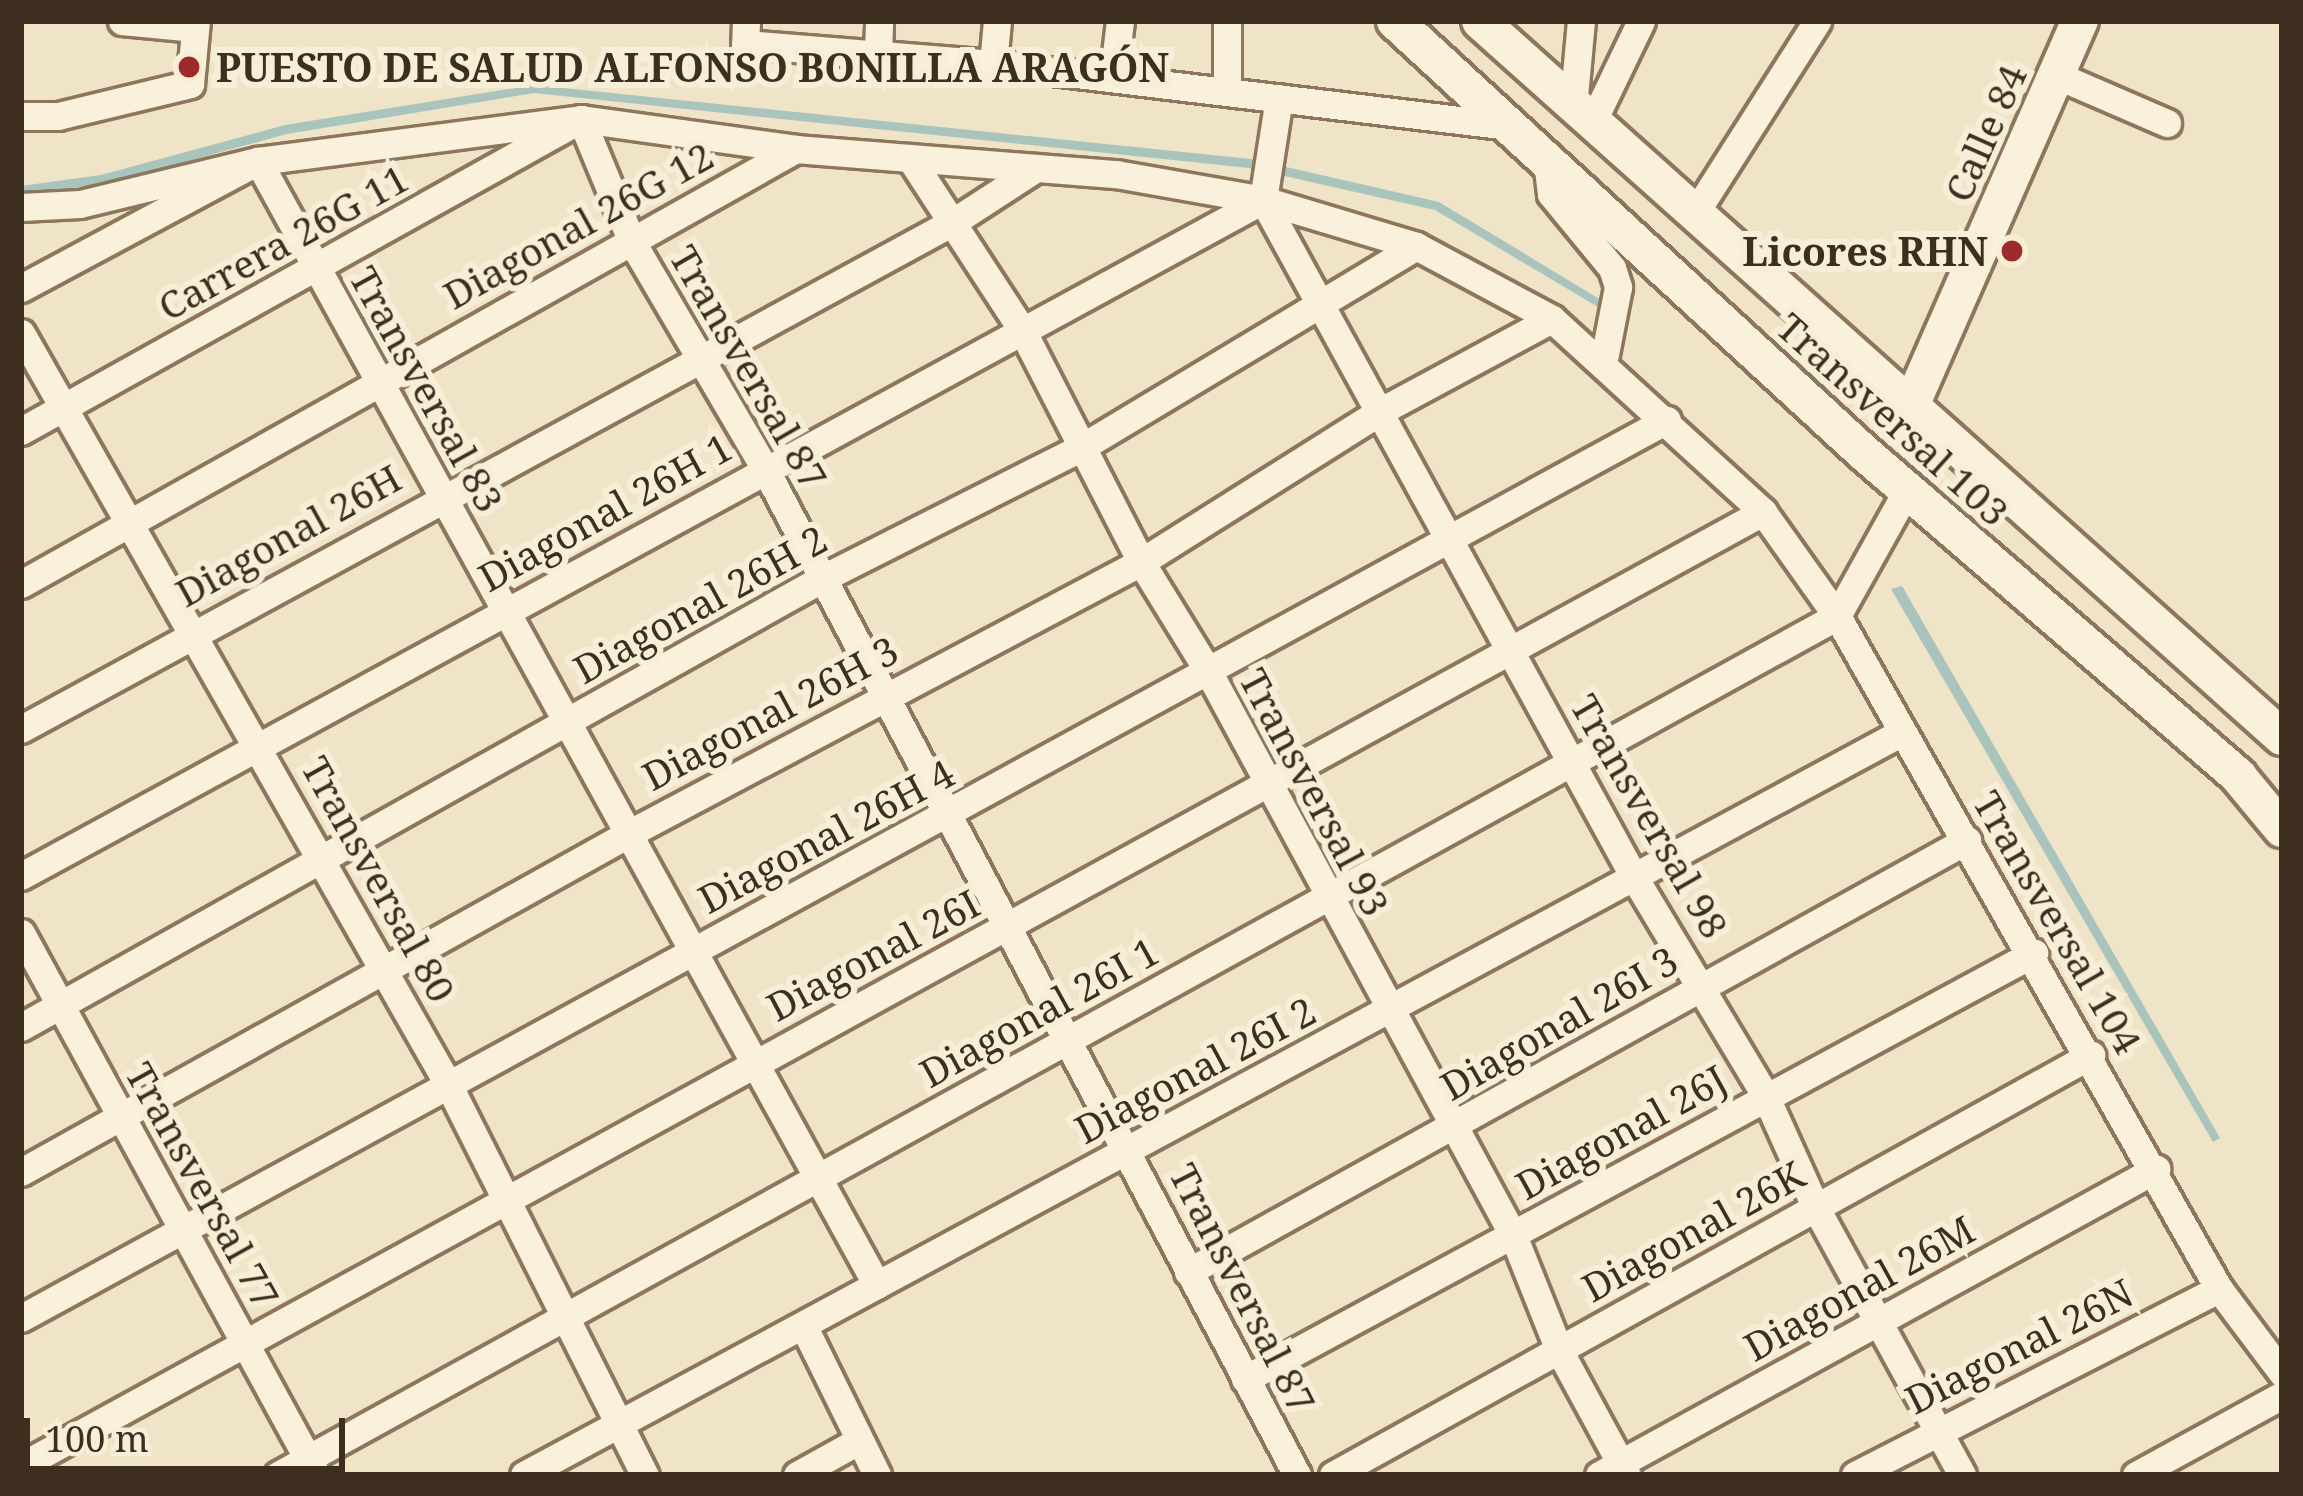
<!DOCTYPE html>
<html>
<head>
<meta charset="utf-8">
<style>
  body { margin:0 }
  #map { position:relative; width:2303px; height:1496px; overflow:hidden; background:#f0e4c8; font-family:"Noto Serif",serif }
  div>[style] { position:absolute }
  .water>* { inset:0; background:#a9c4bc }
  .roads { filter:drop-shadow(3px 0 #8d765c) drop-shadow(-3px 0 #8d765c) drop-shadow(0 3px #8d765c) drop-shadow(0 -3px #8d765c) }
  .street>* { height:27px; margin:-13.5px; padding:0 13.5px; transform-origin:13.5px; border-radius:13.5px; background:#faf1dc }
  .secondary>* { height:36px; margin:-18px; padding:0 18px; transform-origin:18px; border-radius:18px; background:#faf1dc }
  .dots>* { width:33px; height:33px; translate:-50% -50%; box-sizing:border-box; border:6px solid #f7eed8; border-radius:50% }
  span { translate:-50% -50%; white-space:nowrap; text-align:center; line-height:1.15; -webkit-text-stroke:12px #f7eed8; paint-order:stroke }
  .poi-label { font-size:39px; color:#3d2e20; font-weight:700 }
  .left { translate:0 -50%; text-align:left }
  .right { translate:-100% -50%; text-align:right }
  .street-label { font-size:39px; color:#3d2e20 }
  .frame { position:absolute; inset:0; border:24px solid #3d2e20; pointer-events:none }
  .scale { position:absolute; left:24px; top:1418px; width:321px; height:54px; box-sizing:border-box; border:6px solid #3d2e20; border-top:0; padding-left:15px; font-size:36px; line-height:42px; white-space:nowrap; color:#3d2e20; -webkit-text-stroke:9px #f7eed8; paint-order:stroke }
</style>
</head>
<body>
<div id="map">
  <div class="water">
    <div style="clip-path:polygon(534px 85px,1251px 159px,1439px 202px,1606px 303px,1603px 310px,1435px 210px,1249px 168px,534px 93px,287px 134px,103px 184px,21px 195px,21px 186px,101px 175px,285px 125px)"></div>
    <div style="clip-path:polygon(1902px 586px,2220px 1138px,2213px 1142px,1891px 589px)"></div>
  </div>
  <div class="roads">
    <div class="street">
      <div style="left:122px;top:21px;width:73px;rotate:5.5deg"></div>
      <div style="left:746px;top:21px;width:23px;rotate:92deg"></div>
      <div style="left:745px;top:44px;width:249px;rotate:4.6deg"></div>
      <div style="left:993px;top:64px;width:520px;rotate:6.85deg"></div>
      <div style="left:878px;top:53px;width:32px;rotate:-88deg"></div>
      <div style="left:993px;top:64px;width:43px;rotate:-84.7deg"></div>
      <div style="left:2056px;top:75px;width:121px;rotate:23.4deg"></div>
      <div style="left:1113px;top:78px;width:57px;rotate:-83deg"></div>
      <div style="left:1227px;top:90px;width:69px;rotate:-90deg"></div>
      <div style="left:1573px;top:107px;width:86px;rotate:-84.7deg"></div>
      <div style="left:21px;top:116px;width:37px"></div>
      <div style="left:58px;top:116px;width:136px;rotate:-13.6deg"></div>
      <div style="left:190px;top:84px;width:63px;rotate:-84.6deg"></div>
      <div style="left:1591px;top:125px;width:115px;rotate:-64.3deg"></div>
      <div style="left:910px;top:158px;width:205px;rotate:56.9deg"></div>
      <div style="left:1022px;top:330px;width:261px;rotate:62.8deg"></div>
      <div style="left:1141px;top:562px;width:128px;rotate:58.4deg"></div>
      <div style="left:1208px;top:671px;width:641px;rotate:61.6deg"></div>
      <div style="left:1513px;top:1235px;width:124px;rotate:68.2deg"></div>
      <div style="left:1559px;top:1350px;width:142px;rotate:61.5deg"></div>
      <div style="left:1547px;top:161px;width:33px;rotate:83deg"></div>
      <div style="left:1551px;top:194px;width:96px;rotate:50.5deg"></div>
      <div style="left:1612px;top:268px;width:20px;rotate:72deg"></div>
      <div style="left:1618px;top:287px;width:78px;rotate:101deg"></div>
      <div style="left:1263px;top:200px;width:772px;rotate:61.28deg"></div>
      <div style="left:1634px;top:877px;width:257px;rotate:59deg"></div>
      <div style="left:1766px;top:1097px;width:122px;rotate:65.8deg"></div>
      <div style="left:1816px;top:1208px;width:304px;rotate:61.3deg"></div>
      <div style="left:1263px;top:200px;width:103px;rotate:-81.1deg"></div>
      <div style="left:21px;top:207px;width:59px;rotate:-2.9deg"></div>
      <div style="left:80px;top:204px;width:183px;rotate:-13.6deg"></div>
      <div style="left:258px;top:161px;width:326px;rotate:-7.4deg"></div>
      <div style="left:581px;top:119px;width:217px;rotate:7.9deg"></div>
      <div style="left:796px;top:149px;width:321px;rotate:4.5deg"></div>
      <div style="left:1116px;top:174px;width:149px;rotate:10deg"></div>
      <div style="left:1263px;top:200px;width:160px;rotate:16.7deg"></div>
      <div style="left:1416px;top:246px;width:154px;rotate:28.2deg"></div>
      <div style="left:1552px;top:319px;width:286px;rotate:42.4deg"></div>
      <div style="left:1763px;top:512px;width:128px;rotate:54.6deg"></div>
      <div style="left:1837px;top:616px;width:774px;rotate:60.42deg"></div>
      <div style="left:2219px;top:1289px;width:105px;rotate:53.1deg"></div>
      <div style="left:1693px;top:216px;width:231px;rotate:-57.5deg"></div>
      <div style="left:21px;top:288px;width:269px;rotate:-28.2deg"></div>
      <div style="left:258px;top:161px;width:1283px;rotate:61.16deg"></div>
      <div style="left:21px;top:333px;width:864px;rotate:60.38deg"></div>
      <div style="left:448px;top:1084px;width:438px;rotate:63.3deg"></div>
      <div style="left:21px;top:431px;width:641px;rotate:-29.12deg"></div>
      <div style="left:581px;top:119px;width:133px;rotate:67.5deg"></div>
      <div style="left:632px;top:242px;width:263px;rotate:59.6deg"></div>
      <div style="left:765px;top:469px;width:1138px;rotate:62.13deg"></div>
      <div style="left:21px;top:584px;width:889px;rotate:-29.31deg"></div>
      <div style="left:21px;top:729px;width:1061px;rotate:-28.55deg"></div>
      <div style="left:953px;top:222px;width:99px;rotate:-33deg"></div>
      <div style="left:21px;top:876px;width:1414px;rotate:-28.56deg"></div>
      <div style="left:21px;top:933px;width:614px;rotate:61.39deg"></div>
      <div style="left:21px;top:1027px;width:919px;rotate:-29.24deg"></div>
      <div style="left:823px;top:578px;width:290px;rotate:-26.8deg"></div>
      <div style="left:1082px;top:447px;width:390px;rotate:-31deg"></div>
      <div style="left:21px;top:1172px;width:695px;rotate:-29.11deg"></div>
      <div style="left:628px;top:834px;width:581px;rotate:-27.93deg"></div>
      <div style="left:1141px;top:562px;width:281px;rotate:-32.2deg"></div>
      <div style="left:1379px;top:412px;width:196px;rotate:-28.3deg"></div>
      <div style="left:1188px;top:1272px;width:891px;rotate:-29.01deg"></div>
      <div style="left:21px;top:1318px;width:1875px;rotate:-28.62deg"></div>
      <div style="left:804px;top:1327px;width:165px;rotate:63.7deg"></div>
      <div style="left:1245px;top:1379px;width:897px;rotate:-28.37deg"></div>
      <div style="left:21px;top:1466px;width:1986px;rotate:-28.71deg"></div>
      <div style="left:278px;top:1475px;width:1780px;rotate:-28.85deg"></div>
      <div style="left:1837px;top:616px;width:144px;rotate:-60.9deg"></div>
      <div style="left:524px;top:1475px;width:1566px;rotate:-28.33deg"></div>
      <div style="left:797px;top:1475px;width:70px;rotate:-29.1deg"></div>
      <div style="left:1333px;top:1475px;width:867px;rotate:-28.99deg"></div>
      <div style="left:1599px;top:1475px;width:636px;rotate:-28.78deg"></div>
      <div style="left:1855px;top:1475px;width:409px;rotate:-27.1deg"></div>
      <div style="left:2136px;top:1475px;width:166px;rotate:-28.7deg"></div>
    </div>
    <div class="secondary">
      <div style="left:1395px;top:21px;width:636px;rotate:42.64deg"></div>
      <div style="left:1863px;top:452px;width:496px;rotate:40.8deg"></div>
      <div style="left:2238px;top:776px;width:69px;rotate:50.3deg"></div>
      <div style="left:1480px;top:21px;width:1075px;rotate:41.76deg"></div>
      <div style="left:1909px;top:410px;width:425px;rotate:-66.3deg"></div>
    </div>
  </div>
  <div class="dots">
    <div style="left:189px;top:67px;background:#9e2a2b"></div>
    <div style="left:2012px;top:251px;background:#9e2a2b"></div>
  </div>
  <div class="poi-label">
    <span class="left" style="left:216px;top:67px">PUESTO DE SALUD ALFONSO BONILLA ARAGÓN</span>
    <span class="right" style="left:1988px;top:251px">Licores RHN</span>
  </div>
  <div class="street-label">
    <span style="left:1985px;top:133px;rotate:-66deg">Calle 84</span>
    <span style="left:578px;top:225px;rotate:-29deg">Diagonal 26G 12</span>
    <span style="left:283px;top:242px;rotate:-29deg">Carrera 26G 11</span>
    <span style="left:749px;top:367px;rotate:60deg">Transversal 87</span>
    <span style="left:427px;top:389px;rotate:61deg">Transversal 83</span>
    <span style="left:1893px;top:419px;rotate:42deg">Transversal 103</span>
    <span style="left:605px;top:512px;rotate:-29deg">Diagonal 26H 1</span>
    <span style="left:288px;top:535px;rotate:-29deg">Diagonal 26H</span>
    <span style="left:700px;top:604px;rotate:-29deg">Diagonal 26H 2</span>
    <span style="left:770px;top:713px;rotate:-28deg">Diagonal 26H 3</span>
    <span style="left:1315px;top:792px;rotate:62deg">Transversal 93</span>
    <span style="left:1650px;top:816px;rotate:60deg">Transversal 98</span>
    <span style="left:826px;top:836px;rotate:-28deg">Diagonal 26H 4</span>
    <span style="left:379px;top:879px;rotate:61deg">Transversal 80</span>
    <span style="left:2058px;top:922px;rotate:60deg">Transversal 104</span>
    <span style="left:873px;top:955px;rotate:-28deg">Diagonal 26I</span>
    <span style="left:1039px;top:1012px;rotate:-29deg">Diagonal 26I 1</span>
    <span style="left:1559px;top:1023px;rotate:-30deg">Diagonal 26I 3</span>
    <span style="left:1195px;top:1070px;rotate:-28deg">Diagonal 26I 2</span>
    <span style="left:1621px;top:1132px;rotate:-29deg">Diagonal 26J</span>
    <span style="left:203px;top:1185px;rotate:61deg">Transversal 77</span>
    <span style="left:1693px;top:1231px;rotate:-29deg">Diagonal 26K</span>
    <span style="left:1243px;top:1288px;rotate:63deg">Transversal 87</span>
    <span style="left:1859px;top:1288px;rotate:-29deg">Diagonal 26M</span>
    <span style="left:2019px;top:1346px;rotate:-27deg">Diagonal 26N</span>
  </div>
  <div class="frame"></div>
  <div class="scale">100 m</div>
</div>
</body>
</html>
